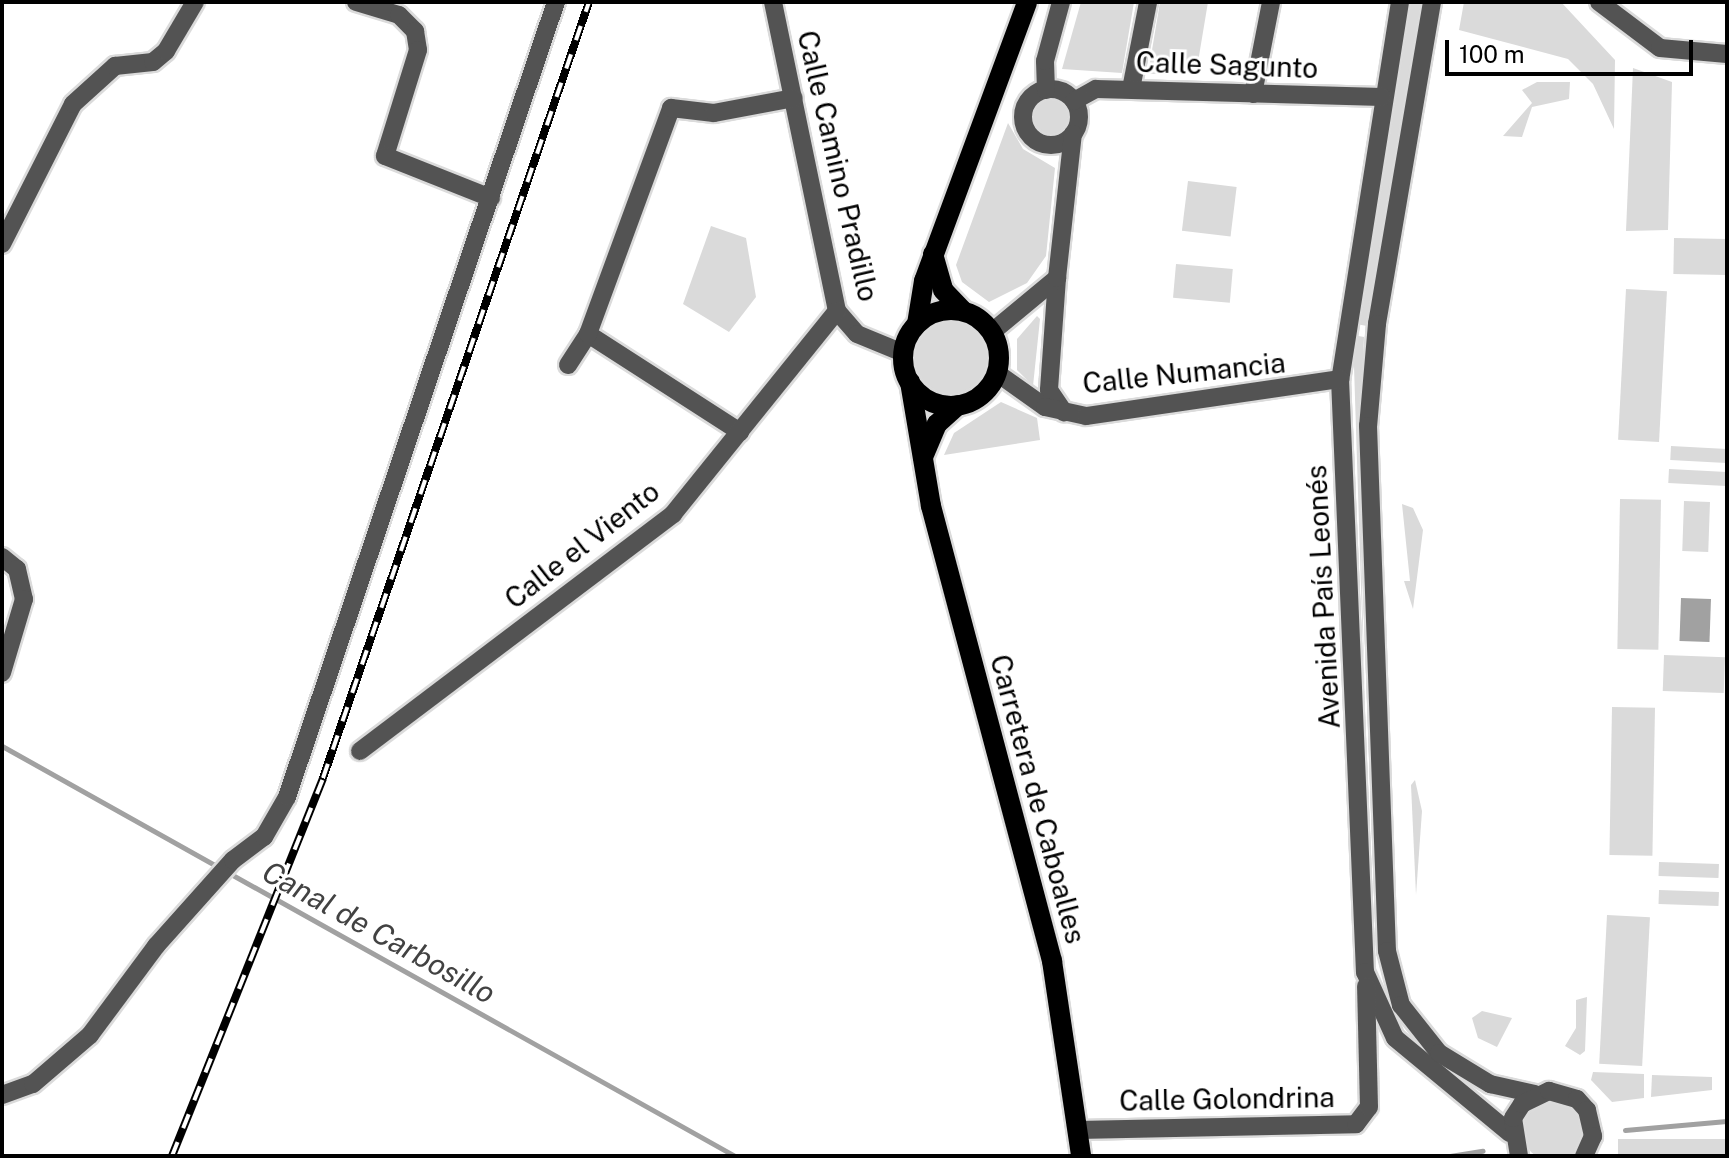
<!DOCTYPE html>
<html>
<head>
<meta charset="utf-8">
<style>
  body { margin:0 }
  #map { position:relative; width:1729px; height:1158px; overflow:hidden; background:#fff; font-family:"Public Sans",sans-serif }
  div>[style] { position:absolute }
  .green>* { inset:0; background:#dadada; transform-origin:0 0 }
  .round { border-radius:50% }
  .water>* { inset:0; background:#a1a1a1; transform-origin:0 0 }
  .stream>* { height:5px; margin:-2.5px; padding:0 2.5px; transform-origin:2.5px; border-radius:2.5px; background:#a1a1a1 }
  .roads { filter:drop-shadow(2px 0 #dbdbdb) drop-shadow(-2px 0 #dbdbdb) drop-shadow(0 2px #dbdbdb) drop-shadow(0 -2px #dbdbdb) }
  .minor>* { height:18px; margin:-9px; padding:0 9px; transform-origin:9px; border-radius:9px; background:#535353 }
  .minor>.ring { margin:-9px; padding:0; box-sizing:content-box; background:none; border:18px solid #535353; border-radius:50% }
  .major>* { height:20px; margin:-10px; padding:0 10px; transform-origin:10px; border-radius:10px; background:#000 }
  .major>.ring { margin:-10px; padding:0; box-sizing:content-box; background:none; border:20px solid #000; border-radius:50% }
  .rail>* { height:8px; margin-top:-4px; transform-origin:0; background:repeating-linear-gradient(90deg,#fff 0 15px,#000 0 30px); box-sizing:border-box; border-block:2px solid #000 }
  span { translate:-50% -50%; white-space:nowrap; text-align:center; line-height:1.15; -webkit-text-stroke:6px #fff; paint-order:stroke }
  .street-label { font-size:28px; color:#000 }
  .water-label { font-size:30px; color:#424242; font-style:italic }
  .frame { position:absolute; inset:0; border:4px solid #000; pointer-events:none }
  .scale { position:absolute; left:1445px; top:40px; width:248px; height:36px; box-sizing:border-box; border:4px solid #000; border-top:0; padding-left:10px; font-size:24px; line-height:28px; white-space:nowrap; color:#000; -webkit-text-stroke:6px #fff; paint-order:stroke }
</style>
</head>
<body>
<div id="map">
  <div class="green">
    <div style="clip-path:polygon(1081px 2px,1134px 2px,1122px 73px,1062px 69px)"></div>
    <div style="clip-path:polygon(1160px 2px,1208px 2px,1196px 74px,1148px 74px)"></div>
    <div style="clip-path:polygon(1409px 2px,1423px 2px,1367px 326px,1356px 324px)"></div>
    <div style="clip-path:polygon(1464px 2px,1561px 2px,1615px 60px,1614px 129px,1593px 84px,1568px 59px,1459px 30px)"></div>
    <div style="clip-path:polygon(1633px 68px,1672px 82px,1668px 230px,1626px 231px)"></div>
    <div style="clip-path:polygon(1537px 82px,1570px 82px,1569px 99px,1532px 107px,1522px 137px,1503px 136px,1532px 103px,1522px 90px)"></div>
    <div class="round" style="left:1030px;top:96px;width:42px;height:42px"></div>
    <div style="clip-path:polygon(1008px 123px,1023px 149px,1055px 168px,1046px 256px,1027px 283px,989px 302px,962px 282px,956px 265px)"></div>
    <div style="left:1188px;top:181px;width:49px;height:50px;rotate:7deg"></div>
    <div style="clip-path:polygon(711px 226px,746px 238px,756px 297px,729px 332px,683px 304px)"></div>
    <div style="left:1674px;top:238px;width:53px;height:36px;rotate:1deg"></div>
    <div style="left:1176px;top:264px;width:57px;height:34px;rotate:5deg"></div>
    <div style="left:1626px;top:289px;width:41px;height:151px;rotate:3deg"></div>
    <div style="clip-path:polygon(1037px 316px,1040px 319px,1033px 386px,1017px 370px,1017px 339px)"></div>
    <div class="round" style="left:913px;top:320px;width:76px;height:76px"></div>
    <div style="clip-path:polygon(1353px 335px,1364px 337px,1359px 450px,1365px 713px)"></div>
    <div style="clip-path:polygon(1001px 402px,1037px 418px,1040px 440px,944px 455px,954px 433px)"></div>
    <div style="left:1671px;top:446px;width:56px;height:14px;rotate:3deg"></div>
    <div style="left:1669px;top:469px;width:58px;height:14px;rotate:3deg"></div>
    <div style="left:1620px;top:499px;width:41px;height:150px;rotate:1deg"></div>
    <div style="left:1684px;top:501px;width:26px;height:50px;rotate:2deg"></div>
    <div style="clip-path:polygon(1402px 504px,1413px 508px,1423px 530px,1413px 609px,1404px 581px,1410px 581px)"></div>
    <div style="left:1664px;top:655px;width:61px;height:36px;rotate:2deg"></div>
    <div style="left:1612px;top:707px;width:43px;height:148px;rotate:1deg"></div>
    <div style="clip-path:polygon(1415px 780px,1422px 811px,1416px 895px,1411px 785px)"></div>
    <div style="left:1659px;top:862px;width:60px;height:14px;rotate:2deg"></div>
    <div style="left:1659px;top:890px;width:60px;height:14px;rotate:2deg"></div>
    <div style="left:1607px;top:915px;width:43px;height:149px;rotate:3deg"></div>
    <div style="clip-path:polygon(1587px 997px,1585px 1051px,1580px 1055px,1565px 1046px,1576px 1028px,1576px 1000px)"></div>
    <div style="clip-path:polygon(1482px 1011px,1512px 1018px,1497px 1047px,1478px 1038px,1472px 1018px)"></div>
    <div style="clip-path:polygon(1593px 1072px,1644px 1074px,1644px 1098px,1612px 1102px,1591px 1080px)"></div>
    <div style="clip-path:polygon(1652px 1075px,1712px 1077px,1712px 1090px,1651px 1097px)"></div>
    <div class="round" style="left:1522px;top:1099px;width:62px;height:62px"></div>
    <div style="left:1727px;top:1139px;width:17px;height:109px;rotate:90deg"></div>
  </div>
  <div class="water">
    <div style="left:1681px;top:598px;width:30px;height:43px;rotate:2deg"></div>
  </div>
  <div class="stream">
    <div style="left:2px;top:746px;width:840px;rotate:29.22deg"></div>
    <div style="left:1625px;top:1130px;width:102px;rotate:-5deg"></div>
    <div style="left:1450px;top:1156px;width:33px;rotate:-9deg"></div>
  </div>
  <div class="roads">
    <div class="minor">
      <div style="left:356px;top:2px;width:45px;rotate:16.8deg"></div>
      <div style="left:399px;top:15px;width:23px;rotate:45deg"></div>
      <div style="left:415px;top:31px;width:19px;rotate:81deg"></div>
      <div style="left:418px;top:50px;width:111px;rotate:107.3deg"></div>
      <div style="left:385px;top:156px;width:114px;rotate:21.6deg"></div>
      <div style="left:773px;top:2px;width:316px;rotate:78.3deg"></div>
      <div style="left:837px;top:311px;width:30px;rotate:49deg"></div>
      <div style="left:857px;top:334px;width:50px;rotate:22.4deg"></div>
      <div style="left:1400px;top:2px;width:382px;rotate:99deg"></div>
      <div style="left:1340px;top:379px;width:594px;rotate:87.59deg"></div>
      <div style="left:1365px;top:972px;width:72px;rotate:65.6deg"></div>
      <div style="left:1395px;top:1038px;width:149px;rotate:39.6deg"></div>
      <div style="left:1432px;top:2px;width:327px;rotate:99.7deg"></div>
      <div style="left:1377px;top:324px;width:102px;rotate:95deg"></div>
      <div style="left:1368px;top:426px;width:525px;rotate:87.93deg"></div>
      <div style="left:1387px;top:951px;width:56px;rotate:75.5deg"></div>
      <div style="left:1401px;top:1005px;width:61px;rotate:51.6deg"></div>
      <div style="left:1439px;top:1053px;width:60px;rotate:31.3deg"></div>
      <div style="left:1490px;top:1084px;width:46px;rotate:12.5deg"></div>
      <div style="left:1599px;top:2px;width:76px;rotate:37deg"></div>
      <div style="left:1660px;top:48px;width:67px;rotate:5.1deg"></div>
      <div style="left:1131px;top:89px;width:89px;rotate:-78.9deg"></div>
      <div class="ring" style="left:1023px;top:89px;width:38px;height:38px"></div>
      <div style="left:1046px;top:90px;width:29px;rotate:-92deg"></div>
      <div style="left:1045px;top:61px;width:61px;rotate:-74.8deg"></div>
      <div style="left:1253px;top:94px;width:94px;rotate:-78.9deg"></div>
      <div style="left:1074px;top:101px;width:25px;rotate:-29deg"></div>
      <div style="left:1096px;top:89px;width:286px;rotate:1.6deg"></div>
      <div style="left:2px;top:244px;width:157px;rotate:-63.1deg"></div>
      <div style="left:73px;top:104px;width:57px;rotate:-42.1deg"></div>
      <div style="left:115px;top:66px;width:38px;rotate:-6deg"></div>
      <div style="left:153px;top:62px;width:17px;rotate:-40deg"></div>
      <div style="left:166px;top:51px;width:57px;rotate:-59.4deg"></div>
      <div style="left:1057px;top:278px;width:112px;rotate:94.1deg"></div>
      <div style="left:1049px;top:390px;width:27px;rotate:56deg"></div>
      <div style="left:992px;top:332px;width:85px;rotate:-39.7deg"></div>
      <div style="left:1057px;top:278px;width:145px;rotate:-83.7deg"></div>
      <div style="left:588px;top:334px;width:181px;rotate:32.8deg"></div>
      <div style="left:568px;top:365px;width:37px;rotate:-57deg"></div>
      <div style="left:588px;top:334px;width:241px;rotate:-69.8deg"></div>
      <div style="left:671px;top:108px;width:43px;rotate:6.6deg"></div>
      <div style="left:714px;top:113px;width:81px;rotate:-10.6deg"></div>
      <div style="left:997px;top:373px;width:59px;rotate:35.3deg"></div>
      <div style="left:1045px;top:407px;width:42px;rotate:12.4deg"></div>
      <div style="left:1086px;top:416px;width:257px;rotate:-8.3deg"></div>
      <div style="left:2px;top:557px;width:19px;rotate:39deg"></div>
      <div style="left:17px;top:569px;width:31px;rotate:77deg"></div>
      <div style="left:24px;top:599px;width:77px;rotate:106.6deg"></div>
      <div style="left:360px;top:751px;width:393px;rotate:-37.1deg"></div>
      <div style="left:673px;top:514px;width:261px;rotate:-51.1deg"></div>
      <div style="left:2px;top:1095px;width:33px;rotate:-20deg"></div>
      <div style="left:33px;top:1084px;width:75px;rotate:-40.7deg"></div>
      <div style="left:90px;top:1035px;width:111px;rotate:-53.4deg"></div>
      <div style="left:156px;top:946px;width:115px;rotate:-48.2deg"></div>
      <div style="left:233px;top:860px;width:39px;rotate:-37deg"></div>
      <div style="left:264px;top:837px;width:46px;rotate:-60.1deg"></div>
      <div style="left:287px;top:797px;width:839px;rotate:-71.31deg"></div>
      <div style="left:1078px;top:1130px;width:278px;rotate:-1.2deg"></div>
      <div style="left:1356px;top:1124px;width:21px;rotate:-53deg"></div>
      <div style="left:1369px;top:1107px;width:121px;rotate:-91.4deg"></div>
      <div style="left:1519px;top:1156px;width:38px;rotate:-99deg"></div>
      <div style="left:1513px;top:1118px;width:17px;rotate:-57deg"></div>
      <div style="left:1522px;top:1104px;width:30px;rotate:-26deg"></div>
      <div style="left:1549px;top:1091px;width:29px;rotate:16deg"></div>
      <div style="left:1577px;top:1099px;width:15px;rotate:48deg"></div>
      <div style="left:1587px;top:1110px;width:27px;rotate:77deg"></div>
      <div style="left:1593px;top:1136px;width:22px;rotate:114deg"></div>
    </div>
    <div class="major">
      <div style="left:933px;top:254px;width:37px;rotate:74deg"></div>
      <div style="left:943px;top:290px;width:29px;rotate:46deg"></div>
      <div class="ring" style="left:903px;top:310px;width:76px;height:76px"></div>
      <div style="left:917px;top:324px;width:44px;rotate:-80.8deg"></div>
      <div style="left:924px;top:281px;width:297px;rotate:-69.7deg"></div>
      <div style="left:910px;top:382px;width:126px;rotate:80.4deg"></div>
      <div style="left:931px;top:506px;width:471px;rotate:75.1deg"></div>
      <div style="left:1052px;top:961px;width:197px;rotate:81.5deg"></div>
      <div style="left:923px;top:457px;width:36px;rotate:-67deg"></div>
      <div style="left:937px;top:424px;width:28px;rotate:-42deg"></div>
    </div>
  </div>
  <div class="rail">
    <div style="left:172px;top:1156px;width:407px;rotate:-68.2deg"></div>
    <div style="left:323px;top:778px;width:820px;rotate:-71.08deg"></div>
  </div>
  <div class="street-label">
    <span style="left:1227px;top:65px;rotate:2deg">Calle Sagunto</span>
    <span style="left:838px;top:166px;rotate:77deg">Calle Camino Pradillo</span>
    <span style="left:1184px;top:373px;rotate:-6deg">Calle Numancia</span>
    <span style="left:582px;top:545px;rotate:-38deg">Calle el Viento</span>
    <span style="left:1323px;top:597px;rotate:-93deg">Avenida País Leonés</span>
    <span style="left:1038px;top:799px;rotate:75deg">Carretera de Caboalles</span>
    <span style="left:1227px;top:1099px;rotate:-1deg">Calle Golondrina</span>
  </div>
  <div class="water-label">
    <span style="left:379px;top:932px;rotate:29deg">Canal de Carbosillo</span>
  </div>
  <div class="frame"></div>
  <div class="scale">100 m</div>
</div>
</body>
</html>
